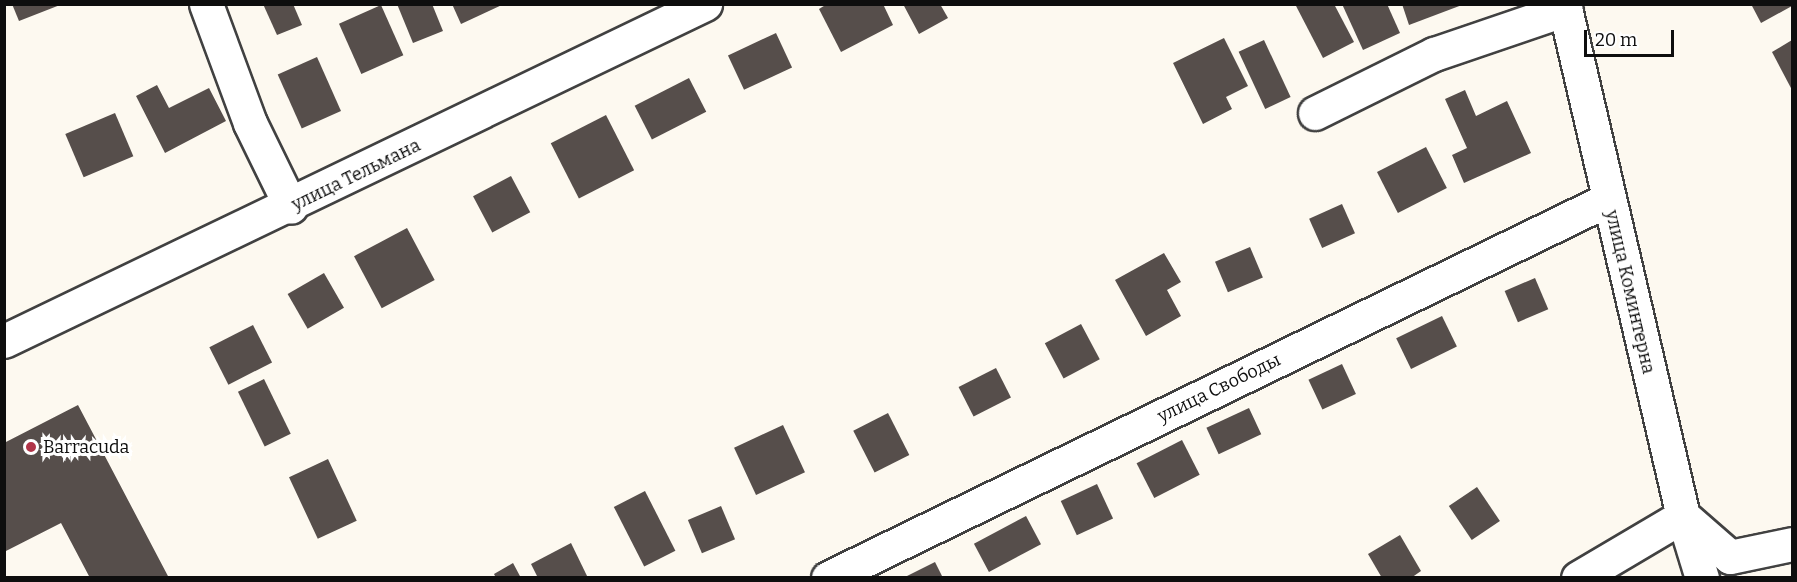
<!DOCTYPE html>
<html>
<head>
<meta charset="utf-8">
<style>
  body { margin:0 }
  #map { position:relative; width:1797px; height:582px; overflow:hidden; background:#fdf9f0; font-family:Bitter,serif }
  div>[style] { position:absolute }
  .building>* { inset:0; background:#564e4b; transform-origin:0 0 }
  .roads { filter:drop-shadow(2px 0 #414141) drop-shadow(-2px 0 #414141) drop-shadow(0 2px #414141) drop-shadow(0 -2px #414141) }
  .minor>* { height:33px; margin:-16.5px; padding:0 16.5px; transform-origin:16.5px; border-radius:16.5px; background:#fff }
  .dots>* { width:16px; height:16px; translate:-50% -50%; box-sizing:border-box; border:3px solid #fff; border-radius:50% }
  span { translate:-50% -50%; white-space:nowrap; text-align:center; line-height:1.15; -webkit-text-stroke:6px #fff; paint-order:stroke }
  .street-label { font-size:18px; color:#0e0e0e }
  .poi-label { font-size:18px; color:#0e0e0e }
  .left { translate:0 -50%; text-align:left }
  .frame { position:absolute; inset:0; border:6px solid #0e0e0e; pointer-events:none }
  .scale { position:absolute; left:1584px; top:30px; width:90px; height:27px; box-sizing:border-box; border:3px solid #0e0e0e; border-top:0; padding-left:8px; font-size:18px; line-height:21px; white-space:nowrap; color:#0e0e0e; -webkit-text-stroke:4px #fff; paint-order:stroke }
</style>
</head>
<body>
<div id="map">
  <div class="building">
    <div style="clip-path:polygon(12px 4px,60px 4px,60px 5px,19px 21px)"></div>
    <div style="clip-path:polygon(263px 4px,293px 4px,302px 25px,277px 35px)"></div>
    <div style="clip-path:polygon(397px 4px,432px 4px,443px 31px,413px 43px)"></div>
    <div style="clip-path:polygon(452px 4px,504px 4px,461px 24px)"></div>
    <div style="clip-path:polygon(827px 4px,883px 4px,893px 25px,841px 52px,819px 9px)"></div>
    <div style="clip-path:polygon(903px 4px,940px 4px,948px 18px,919px 34px)"></div>
    <div style="clip-path:polygon(1295px 4px,1334px 4px,1354px 42px,1323px 58px)"></div>
    <div style="clip-path:polygon(1342px 4px,1387px 4px,1400px 33px,1363px 50px)"></div>
    <div style="clip-path:polygon(1402px 4px,1462px 4px,1462px 5px,1409px 25px)"></div>
    <div style="clip-path:polygon(1751px 4px,1792px 4px,1792px 6px,1761px 23px)"></div>
    <div style="left:381px;top:5px;width:55px;height:46px;rotate:66deg"></div>
    <div style="left:776px;top:33px;width:38px;height:53px;rotate:65deg"></div>
    <div style="clip-path:polygon(1224px 38px,1248px 86px,1226px 97px,1232px 109px,1203px 124px,1173px 63px)"></div>
    <div style="left:1264px;top:40px;width:63px;height:28px;rotate:65deg"></div>
    <div style="clip-path:polygon(1792px 40px,1792px 90px,1772px 52px)"></div>
    <div style="left:317px;top:57px;width:59px;height:43px;rotate:66deg"></div>
    <div style="left:689px;top:78px;width:38px;height:61px;rotate:63deg"></div>
    <div style="clip-path:polygon(157px 85px,169px 108px,209px 88px,226px 121px,165px 153px,136px 96px)"></div>
    <div style="clip-path:polygon(1465px 90px,1476px 116px,1507px 101px,1531px 153px,1464px 183px,1452px 155px,1467px 148px,1445px 99px)"></div>
    <div style="left:115px;top:113px;width:47px;height:54px;rotate:67deg"></div>
    <div style="left:606px;top:115px;width:62px;height:62px;rotate:63deg"></div>
    <div style="left:1426px;top:147px;width:46px;height:55px;rotate:63deg"></div>
    <div style="left:511px;top:176px;width:41px;height:43px;rotate:62deg"></div>
    <div style="left:1342px;top:204px;width:32px;height:36px;rotate:66deg"></div>
    <div style="left:407px;top:228px;width:59px;height:60px;rotate:62deg"></div>
    <div style="left:1250px;top:247px;width:33px;height:38px;rotate:67deg"></div>
    <div style="clip-path:polygon(1164px 253px,1181px 282px,1167px 290px,1181px 316px,1146px 336px,1115px 280px)"></div>
    <div style="left:324px;top:273px;width:40px;height:42px;rotate:60deg"></div>
    <div style="left:1535px;top:278px;width:34px;height:33px;rotate:67deg"></div>
    <div style="left:1442px;top:316px;width:34px;height:51px;rotate:64deg"></div>
    <div style="left:1081px;top:324px;width:40px;height:41px;rotate:62deg"></div>
    <div style="left:253px;top:325px;width:42px;height:49px;rotate:63deg"></div>
    <div style="left:1342px;top:364px;width:33px;height:37px;rotate:65deg"></div>
    <div style="left:996px;top:368px;width:33px;height:42px;rotate:63deg"></div>
    <div style="left:264px;top:379px;width:61px;height:29px;rotate:64deg"></div>
    <div style="clip-path:polygon(78px 405px,169px 578px,90px 578px,61px 523px,4px 552px,4px 443px)"></div>
    <div style="left:1249px;top:408px;width:29px;height:47px;rotate:65deg"></div>
    <div style="left:888px;top:413px;width:47px;height:39px;rotate:63deg"></div>
    <div style="left:783px;top:425px;width:52px;height:54px;rotate:65deg"></div>
    <div style="left:1182px;top:440px;width:39px;height:51px;rotate:63deg"></div>
    <div style="left:328px;top:459px;width:68px;height:43px;rotate:65deg"></div>
    <div style="left:1097px;top:484px;width:38px;height:40px;rotate:65deg"></div>
    <div style="left:1477px;top:487px;width:41px;height:34px;rotate:56deg"></div>
    <div style="left:645px;top:491px;width:67px;height:35px;rotate:63deg"></div>
    <div style="left:721px;top:506px;width:36px;height:36px;rotate:67deg"></div>
    <div style="left:1026px;top:516px;width:32px;height:59px;rotate:62deg"></div>
    <div style="clip-path:polygon(1400px 535px,1421px 571px,1411px 578px,1382px 578px,1368px 554px)"></div>
    <div style="clip-path:polygon(571px 543px,588px 578px,538px 578px,531px 564px)"></div>
    <div style="clip-path:polygon(935px 562px,943px 578px,903px 578px)"></div>
    <div style="clip-path:polygon(513px 563px,521px 578px,496px 578px,494px 574px)"></div>
  </div>
  <div class="roads">
    <div class="minor">
      <div style="left:206px;top:4px;width:127px;rotate:69.7deg"></div>
      <div style="left:250px;top:123px;width:93px;rotate:64deg"></div>
      <div style="left:1564px;top:4px;width:526px;rotate:76.92deg"></div>
      <div style="left:1683px;top:516px;width:65px;rotate:73deg"></div>
      <div style="left:1315px;top:113px;width:133px;rotate:-26.4deg"></div>
      <div style="left:1434px;top:54px;width:139px;rotate:-18.8deg"></div>
      <div style="left:4px;top:341px;width:778px;rotate:-25.68deg"></div>
      <div style="left:828px;top:578px;width:868px;rotate:-25.89deg"></div>
      <div style="left:1578px;top:578px;width:122px;rotate:-30.6deg"></div>
      <div style="left:1683px;top:516px;width:62px;rotate:41.1deg"></div>
      <div style="left:1730px;top:557px;width:63px;rotate:-11.8deg"></div>
    </div>
  </div>
  <div class="dots">
    <div style="left:31px;top:447px;background:#b03448"></div>
  </div>
  <div class="street-label">
    <span style="left:356px;top:175px;rotate:-26deg">улица Тельмана</span>
    <span style="left:1630px;top:292px;rotate:77deg">улица Коминтерна</span>
    <span style="left:1219px;top:388px;rotate:-26deg">улица Свободы</span>
  </div>
  <div class="poi-label">
    <span class="left" style="left:43px;top:447px">Barracuda</span>
  </div>
  <div class="frame"></div>
  <div class="scale">20 m</div>
</div>
</body>
</html>
